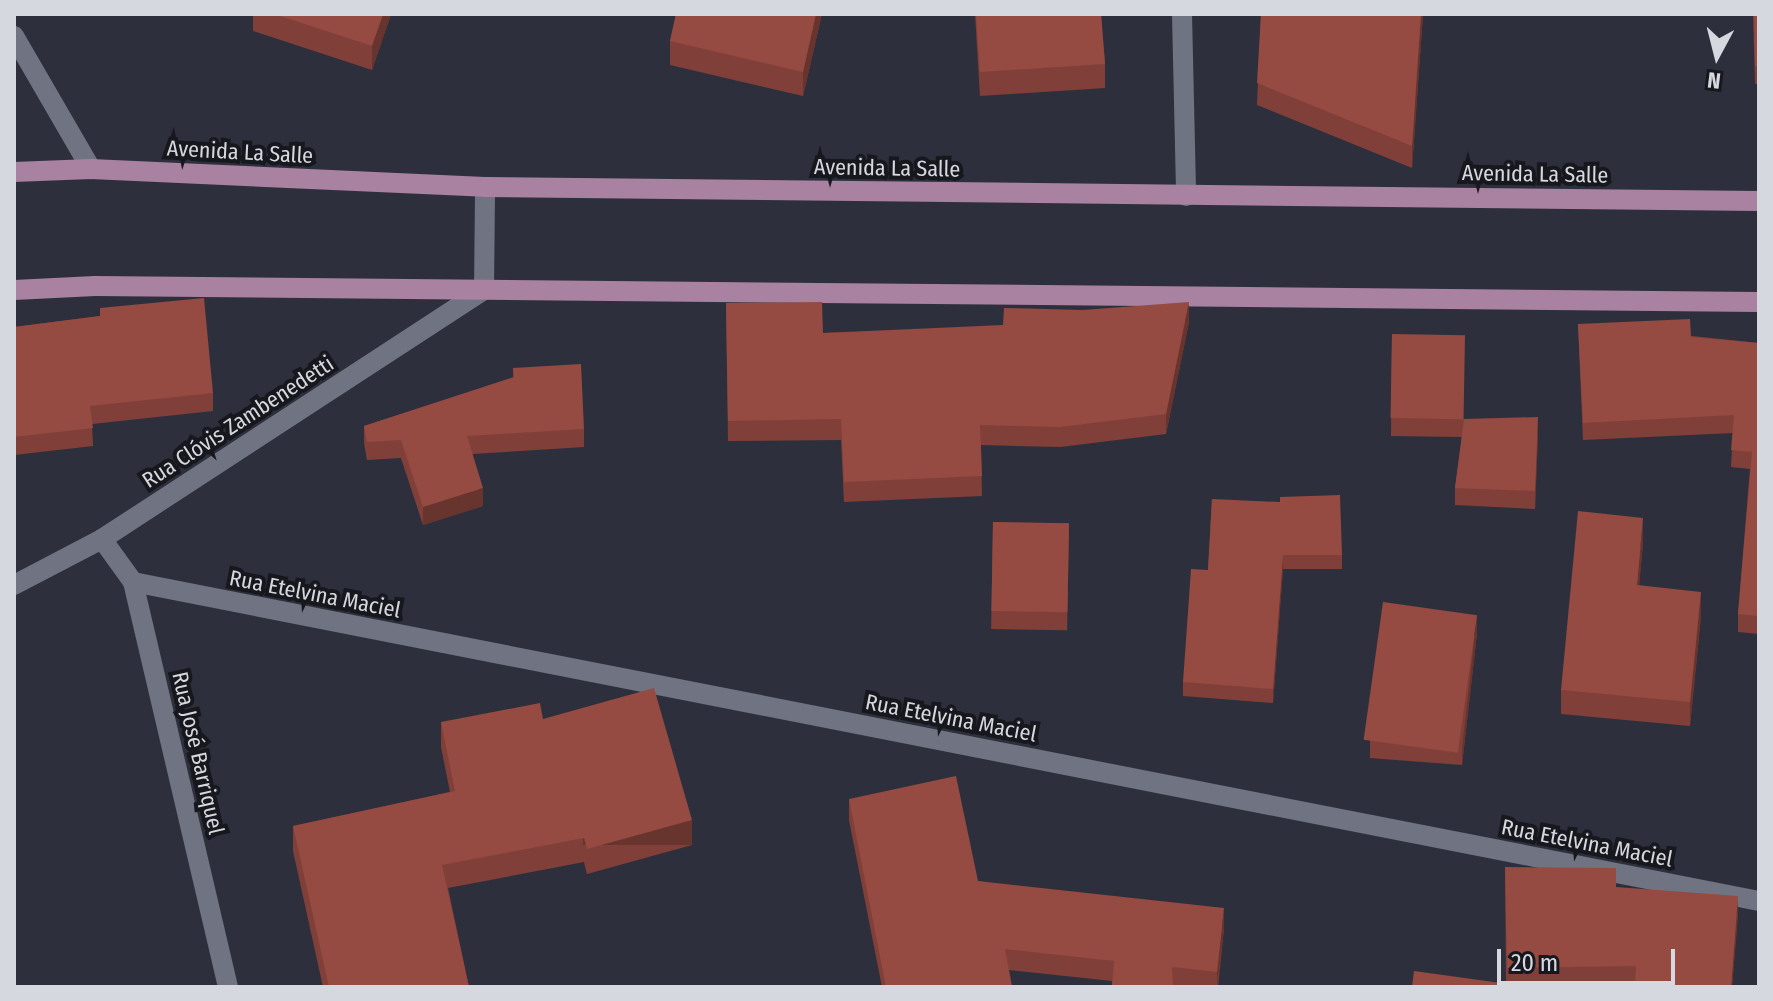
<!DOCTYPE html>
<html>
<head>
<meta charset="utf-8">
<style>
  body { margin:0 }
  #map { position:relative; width:1773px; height:1001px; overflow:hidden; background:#2d303c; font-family:"Fira Sans Condensed",sans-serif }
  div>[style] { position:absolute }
  .minor>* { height:20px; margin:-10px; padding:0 10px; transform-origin:10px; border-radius:10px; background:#707482 }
  .major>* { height:20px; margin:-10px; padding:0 10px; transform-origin:10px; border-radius:10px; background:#a882a0 }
  .wall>* { inset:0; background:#804039; transform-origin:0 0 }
  .shaded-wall>* { inset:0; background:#68342e; transform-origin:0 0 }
  .building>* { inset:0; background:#954a42; transform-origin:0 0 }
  span { translate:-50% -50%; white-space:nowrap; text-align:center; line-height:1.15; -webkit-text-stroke:8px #17181e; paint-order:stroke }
  .street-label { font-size:22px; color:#d6d8e0 }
  .frame { position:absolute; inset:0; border:16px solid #d6d8e0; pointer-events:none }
  .north { position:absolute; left:1677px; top:16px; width:80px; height:80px; -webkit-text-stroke:6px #17181e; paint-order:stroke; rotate:187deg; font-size:22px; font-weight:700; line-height:32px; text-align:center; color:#d6d8e0 }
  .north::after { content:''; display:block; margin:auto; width:28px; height:36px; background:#d6d8e0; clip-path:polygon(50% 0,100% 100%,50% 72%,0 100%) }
  .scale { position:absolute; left:1497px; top:949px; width:178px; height:36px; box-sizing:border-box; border:4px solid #d6d8e0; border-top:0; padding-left:10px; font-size:24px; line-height:28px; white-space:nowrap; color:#d6d8e0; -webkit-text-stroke:6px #17181e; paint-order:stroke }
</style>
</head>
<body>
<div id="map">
  <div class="minor">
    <div style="left:1182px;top:14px;width:182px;rotate:88.7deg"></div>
    <div style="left:14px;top:36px;width:154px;rotate:59.9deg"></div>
    <div style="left:102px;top:539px;width:53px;rotate:54.2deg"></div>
    <div style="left:133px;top:582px;width:416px;rotate:76.8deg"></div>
    <div style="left:133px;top:582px;width:1657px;rotate:11.1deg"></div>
    <div style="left:14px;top:585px;width:99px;rotate:-27.6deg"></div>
    <div style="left:102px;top:539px;width:456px;rotate:-33.1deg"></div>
    <div style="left:484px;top:290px;width:103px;rotate:-89.4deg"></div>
  </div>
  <div class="major">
    <div style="left:14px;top:172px;width:77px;rotate:-2.2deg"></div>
    <div style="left:91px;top:169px;width:394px;rotate:2.6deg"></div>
    <div style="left:485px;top:187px;width:1274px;rotate:0.63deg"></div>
    <div style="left:14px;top:290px;width:81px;rotate:-2.8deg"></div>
    <div style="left:95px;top:286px;width:1664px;rotate:0.55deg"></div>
  </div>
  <div class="wall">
    <div style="clip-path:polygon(253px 14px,391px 14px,372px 70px,253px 31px)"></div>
    <div style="clip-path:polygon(676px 14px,822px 14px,803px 96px,670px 65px,670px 41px)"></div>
    <div style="clip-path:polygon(975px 14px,1101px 14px,1105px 64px,1105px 88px,980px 96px)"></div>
    <div style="clip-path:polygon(1261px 14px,1423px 14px,1412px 168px,1257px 105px)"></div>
    <div style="clip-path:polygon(1753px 14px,1759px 14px,1759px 84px,1755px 84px)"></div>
    <div style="clip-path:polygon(726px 303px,823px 333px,1189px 322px,1166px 434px,1060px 447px,981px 445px,982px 496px,844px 502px,841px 440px,728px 441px)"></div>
    <div style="clip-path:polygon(100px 308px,213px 393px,213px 411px,92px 424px,93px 446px,14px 455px,14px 327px,100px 316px)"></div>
    <div style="clip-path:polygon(1578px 324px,1759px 343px,1759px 634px,1738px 632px,1738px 614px,1750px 469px,1731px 467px,1733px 433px,1583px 440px)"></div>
    <div style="clip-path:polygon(1392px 334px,1464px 419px,1538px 435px,1535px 509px,1455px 505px,1455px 488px,1462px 437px,1391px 436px)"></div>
    <div style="clip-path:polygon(513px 368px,584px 429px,584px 447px,472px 454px,483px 506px,423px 525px,401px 458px,367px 460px,364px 443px,364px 426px,513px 378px)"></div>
    <div style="clip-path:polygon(1212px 499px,1342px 555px,1342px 569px,1283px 569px,1273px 703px,1183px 696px,1183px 682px,1208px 570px)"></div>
    <div style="left:993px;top:522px;width:76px;height:107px;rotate:1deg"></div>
    <div style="clip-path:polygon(1643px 542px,1639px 586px,1701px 616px,1690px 726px,1561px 714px,1561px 690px)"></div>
    <div style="clip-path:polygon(1477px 633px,1462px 765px,1370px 758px,1370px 740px)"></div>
    <div style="clip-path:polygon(543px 719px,692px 845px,587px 874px,584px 862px,448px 888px,469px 987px,323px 987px,293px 851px,293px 826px,450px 792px,441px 747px,441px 722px)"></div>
    <div style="clip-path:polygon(849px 799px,978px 881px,1224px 928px,1218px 987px,1112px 987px,1112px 981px,1009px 970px,1012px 987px,882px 987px,849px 820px)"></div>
    <div style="clip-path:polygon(1505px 867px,1616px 887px,1738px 914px,1732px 987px,1635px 987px,1635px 983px,1520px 986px,1506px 984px)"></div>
  </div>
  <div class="shaded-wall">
    <div style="clip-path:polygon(383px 14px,391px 14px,372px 70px,372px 46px)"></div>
    <div style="clip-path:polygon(816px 14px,822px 14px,803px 96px,803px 72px)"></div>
    <div style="clip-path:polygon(1421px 14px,1423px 14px,1412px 168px,1412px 146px)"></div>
    <div style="clip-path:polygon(1189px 302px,1189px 322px,1166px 434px,1166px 414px)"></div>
    <div style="clip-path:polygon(1538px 417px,1538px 435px,1535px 509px,1535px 491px)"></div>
    <div style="clip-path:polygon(483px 488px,483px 506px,423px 525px,423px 507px)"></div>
    <div style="clip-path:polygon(1643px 518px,1643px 542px,1637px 609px,1637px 585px)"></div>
    <div style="clip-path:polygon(1283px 555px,1283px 569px,1273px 703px,1273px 689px)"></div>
    <div style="clip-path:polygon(1701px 592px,1701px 616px,1690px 726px,1690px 702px)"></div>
    <div style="clip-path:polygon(1477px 615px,1477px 633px,1462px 765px,1462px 748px)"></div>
    <div style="left:692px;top:820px;width:25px;height:109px;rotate:90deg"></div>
    <div style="clip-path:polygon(1738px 896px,1738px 914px,1732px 987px,1731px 987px)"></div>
    <div style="clip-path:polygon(1224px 908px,1224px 928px,1217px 987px,1217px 972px)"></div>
  </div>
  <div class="building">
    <div style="clip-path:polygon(274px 14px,383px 14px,372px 46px)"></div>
    <div style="clip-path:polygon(676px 14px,816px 14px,803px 72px,670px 41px)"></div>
    <div style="clip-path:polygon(976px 14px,1101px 14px,1105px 64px,980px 72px)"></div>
    <div style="clip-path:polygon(1261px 14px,1421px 14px,1412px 146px,1257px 83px)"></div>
    <div style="clip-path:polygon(1754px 14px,1759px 14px,1759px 66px,1755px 66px)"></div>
    <div style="clip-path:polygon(204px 298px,213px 393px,90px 406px,93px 428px,14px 437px,14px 327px,100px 316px,100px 308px)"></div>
    <div style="clip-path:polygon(822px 302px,823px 333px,1003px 325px,1004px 308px,1083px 310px,1189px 302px,1166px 414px,1060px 427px,980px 425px,982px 476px,844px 482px,841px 419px,728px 421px,726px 303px)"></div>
    <div style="clip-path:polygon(1690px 319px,1691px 337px,1759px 343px,1759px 616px,1738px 614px,1752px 452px,1731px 450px,1734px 415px,1583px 423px,1578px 324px)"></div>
    <div style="left:1392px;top:334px;width:73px;height:84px;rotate:1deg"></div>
    <div style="clip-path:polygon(581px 364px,584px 429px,467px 436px,483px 488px,423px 507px,401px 440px,367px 442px,364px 426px,514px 377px,513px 368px)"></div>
    <div style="clip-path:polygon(1538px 417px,1535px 491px,1455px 488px,1464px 419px)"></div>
    <div style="clip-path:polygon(1340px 495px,1342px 555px,1283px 555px,1273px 689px,1183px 682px,1191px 569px,1208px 570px,1212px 499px,1280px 502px,1280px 497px)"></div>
    <div style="clip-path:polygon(1578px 511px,1643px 518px,1637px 585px,1701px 592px,1690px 702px,1561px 690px)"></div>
    <div style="left:993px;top:522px;width:76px;height:89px;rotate:1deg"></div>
    <div style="left:1383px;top:602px;width:95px;height:139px;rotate:8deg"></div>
    <div style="clip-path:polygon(654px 688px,692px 820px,587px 849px,584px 838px,442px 865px,469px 987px,329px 987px,293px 826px,455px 791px,441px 722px,540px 703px,543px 719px)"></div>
    <div style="clip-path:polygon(956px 776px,978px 881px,1224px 908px,1217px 972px,1172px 967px,1173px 987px,1112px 987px,1114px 961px,1005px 949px,1012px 987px,886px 987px,849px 799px)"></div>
    <div style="clip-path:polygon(1505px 867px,1616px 868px,1616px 887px,1738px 896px,1731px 987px,1664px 987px,1635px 985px,1636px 966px,1507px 968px)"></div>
    <div style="clip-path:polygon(1414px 971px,1529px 987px,1412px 987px)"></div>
  </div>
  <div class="street-label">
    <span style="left:240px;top:152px;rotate:3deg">Avenida La Salle</span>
    <span style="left:887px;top:168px;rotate:1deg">Avenida La Salle</span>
    <span style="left:1535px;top:174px;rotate:1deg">Avenida La Salle</span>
    <span style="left:238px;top:422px;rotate:-33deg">Rua Clóvis Zambenedetti</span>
    <span style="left:315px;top:594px;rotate:11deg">Rua Etelvina Maciel</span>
    <span style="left:951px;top:718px;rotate:11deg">Rua Etelvina Maciel</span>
    <span style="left:198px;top:753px;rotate:77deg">Rua José Barriquel</span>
    <span style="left:1587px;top:843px;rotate:11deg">Rua Etelvina Maciel</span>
  </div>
  <div class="frame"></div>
  <div class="north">N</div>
  <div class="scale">20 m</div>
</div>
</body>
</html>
